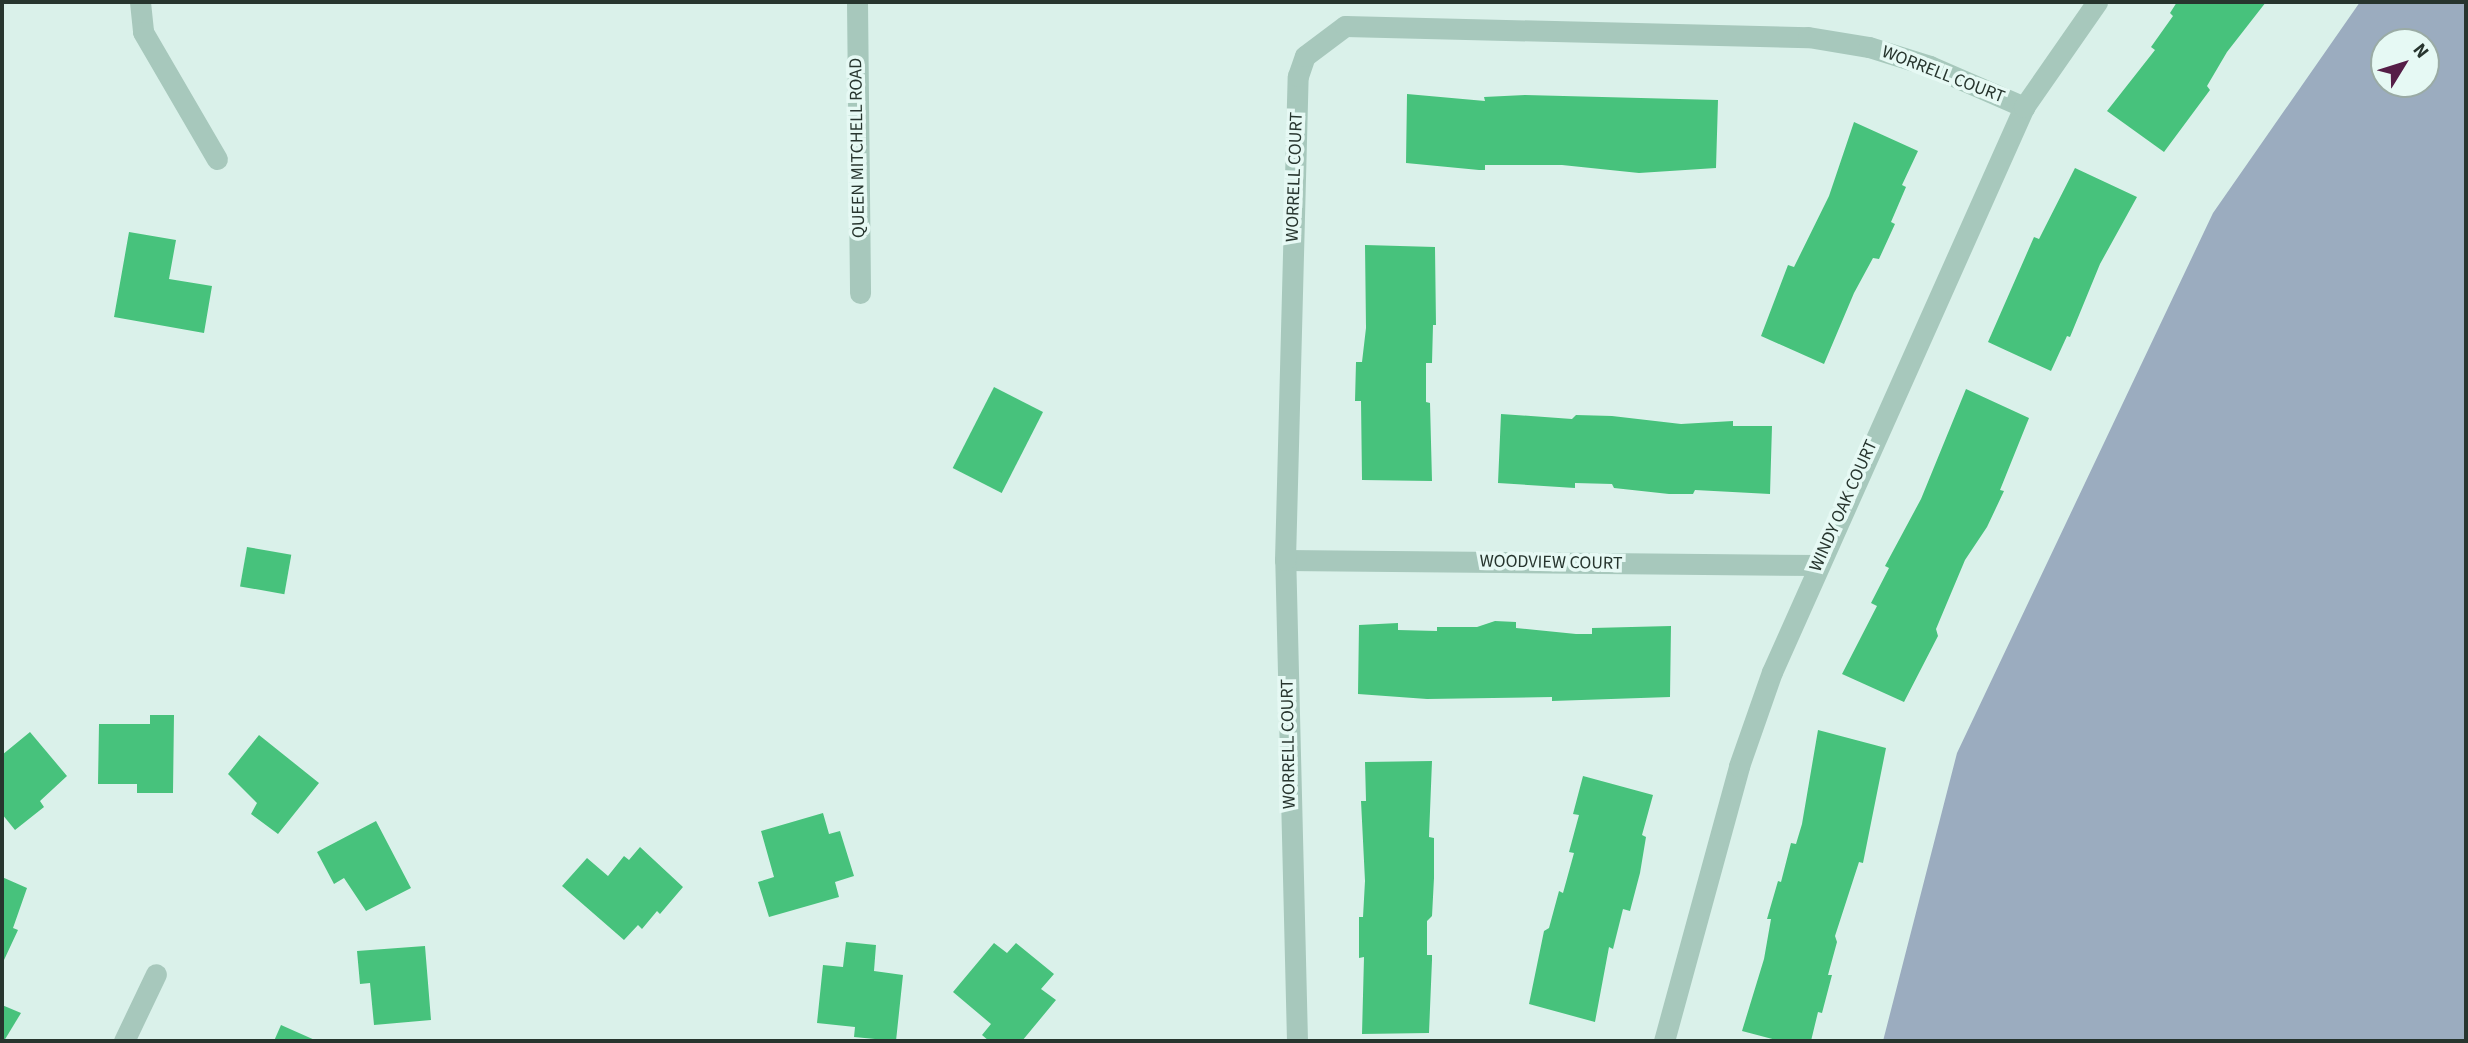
<!DOCTYPE html>
<html>
<head>
<meta charset="utf-8">
<style>
  body { margin:0 }
  #map { position:relative; width:2468px; height:1043px; overflow:hidden; background:#daf1ea; font-family:"Source Sans 3",sans-serif }
  div>[style] { position:absolute }
  .green>* { inset:0; background:#9bacbf }
  .building>* { inset:0; background:#47c27c; transform-origin:0 0 }
  .minor>* { height:21px; margin:-10.5px; padding:0 10.5px; transform-origin:10.5px; border-radius:10.5px; background:#a7c8bc }
  span { translate:-50% -50%; white-space:nowrap; text-align:center; line-height:1.15; -webkit-text-stroke:7px #e6f9f4; paint-order:stroke }
  .street-label { font-size:18px; color:#27352e }
  .frame { position:absolute; inset:0; border:4px solid #27352e; pointer-events:none }
  .north { position:absolute; left:2370px; top:28px; width:70px; height:70px; box-sizing:border-box; background:#e6f9f4; border:2px solid #9aaba5; border-radius:50%; rotate:52deg; font-size:19px; font-weight:700; line-height:28px; text-align:center; color:#27352e }
  .north::after { content:''; display:block; margin:auto; width:24px; height:32px; background:#551e47; clip-path:polygon(50% 0,100% 100%,50% 72%,0 100%) }
</style>
</head>
<body>
<div id="map">
  <div class="green">
    <div style="clip-path:polygon(evenodd,2360px 2px,2466px 2px,2466px 1041px,1883px 1041px,1957px 753px,2213px 213px,2360px 2px,2384px 42px,2426px 42px,2426px 84px,2384px 84px,2384px 42px)"></div>
  </div>
  <div class="building">
    <div style="clip-path:polygon(2177px 2px,2266px 2px,2227px 52px,2207px 86px,2210px 90px,2164px 152px,2107px 111px,2155px 50px,2151px 47px,2173px 16px,2170px 13px)"></div>
    <div style="clip-path:polygon(1407px 94px,1485px 101px,1484px 97px,1525px 95px,1718px 100px,1716px 168px,1639px 173px,1562px 165px,1485px 165px,1485px 170px,1479px 170px,1406px 163px)"></div>
    <div style="clip-path:polygon(1854px 122px,1918px 151px,1902px 185px,1906px 187px,1891px 222px,1895px 224px,1879px 259px,1873px 258px,1854px 293px,1824px 364px,1761px 336px,1788px 265px,1794px 267px,1829px 196px)"></div>
    <div style="clip-path:polygon(2075px 168px,2137px 197px,2100px 264px,2070px 337px,2067px 336px,2051px 371px,1988px 342px,2034px 237px,2039px 239px)"></div>
    <div style="clip-path:polygon(129px 232px,176px 240px,169px 279px,212px 286px,204px 333px,114px 317px)"></div>
    <div style="clip-path:polygon(1365px 245px,1435px 247px,1436px 325px,1433px 325px,1432px 363px,1426px 363px,1426px 402px,1430px 403px,1432px 481px,1362px 480px,1361px 401px,1355px 401px,1356px 362px,1362px 362px,1366px 328px)"></div>
    <div style="left:994px;top:387px;width:55px;height:91px;rotate:27deg"></div>
    <div style="clip-path:polygon(1966px 389px,2029px 418px,2000px 490px,2004px 491px,1987px 527px,1965px 560px,1936px 629px,1938px 636px,1904px 702px,1842px 674px,1877px 606px,1871px 603px,1889px 568px,1885px 566px,1921px 499px)"></div>
    <div style="clip-path:polygon(1501px 414px,1572px 419px,1576px 415px,1612px 416px,1681px 424px,1733px 421px,1733px 426px,1772px 426px,1770px 494px,1695px 490px,1693px 494px,1669px 494px,1614px 488px,1612px 484px,1575px 483px,1575px 488px,1498px 483px)"></div>
    <div style="left:247px;top:547px;width:45px;height:40px;rotate:10deg"></div>
    <div style="clip-path:polygon(1495px 621px,1516px 622px,1516px 628px,1576px 634px,1592px 634px,1592px 628px,1671px 626px,1670px 697px,1552px 701px,1552px 697px,1427px 699px,1358px 694px,1359px 625px,1398px 623px,1398px 630px,1437px 631px,1437px 627px,1477px 627px)"></div>
    <div style="clip-path:polygon(150px 715px,174px 715px,173px 793px,137px 793px,137px 784px,98px 784px,99px 724px,150px 724px)"></div>
    <div style="clip-path:polygon(1818px 730px,1886px 748px,1863px 863px,1859px 862px,1835px 936px,1837px 942px,1828px 975px,1832px 975px,1822px 1013px,1818px 1012px,1811px 1041px,1780px 1041px,1742px 1031px,1764px 959px,1771px 919px,1767px 919px,1778px 881px,1781px 882px,1791px 843px,1796px 844px,1802px 824px)"></div>
    <div style="clip-path:polygon(30px 732px,67px 776px,40px 801px,44px 807px,15px 830px,2px 814px,2px 755px)"></div>
    <div style="clip-path:polygon(259px 735px,319px 783px,278px 834px,251px 814px,257px 803px,228px 774px)"></div>
    <div style="clip-path:polygon(1432px 761px,1429px 837px,1434px 838px,1434px 878px,1432px 916px,1427px 921px,1427px 955px,1432px 955px,1432px 960px,1429px 1033px,1362px 1034px,1364px 957px,1359px 958px,1359px 917px,1363px 917px,1365px 881px,1361px 801px,1366px 801px,1365px 762px)"></div>
    <div style="clip-path:polygon(1583px 776px,1653px 795px,1642px 835px,1646px 837px,1640px 873px,1630px 911px,1623px 909px,1613px 949px,1609px 947px,1595px 1022px,1529px 1004px,1544px 931px,1549px 928px,1559px 891px,1563px 893px,1574px 853px,1569px 852px,1579px 815px,1573px 814px)"></div>
    <div style="clip-path:polygon(823px 813px,829px 834px,840px 831px,854px 876px,835px 882px,839px 897px,769px 917px,758px 882px,774px 877px,761px 831px)"></div>
    <div style="clip-path:polygon(376px 821px,411px 888px,366px 911px,344px 878px,334px 884px,317px 852px)"></div>
    <div style="clip-path:polygon(640px 847px,683px 887px,660px 914px,657px 911px,642px 929px,638px 925px,624px 940px,562px 886px,587px 858px,608px 876px,624px 856px,629px 860px)"></div>
    <div style="clip-path:polygon(2px 877px,27px 888px,13px 928px,18px 930px,4px 960px)"></div>
    <div style="clip-path:polygon(846px 942px,876px 945px,874px 971px,903px 975px,896px 1041px,854px 1037px,855px 1027px,817px 1023px,823px 965px,843px 967px)"></div>
    <div style="clip-path:polygon(994px 943px,1007px 953px,1016px 943px,1054px 974px,1041px 989px,1056px 1000px,1022px 1041px,989px 1041px,982px 1035px,991px 1024px,953px 992px)"></div>
    <div style="clip-path:polygon(425px 946px,431px 1020px,374px 1025px,370px 983px,360px 984px,357px 951px)"></div>
    <div style="clip-path:polygon(2px 1005px,21px 1013px,4px 1041px,2px 1041px)"></div>
    <div style="clip-path:polygon(281px 1025px,317px 1041px,274px 1041px)"></div>
  </div>
  <div class="minor">
    <div style="left:140px;top:2px;width:30px;rotate:84deg"></div>
    <div style="left:143px;top:32px;width:147px;rotate:59.8deg"></div>
    <div style="left:857px;top:2px;width:291px;rotate:89.4deg"></div>
    <div style="left:1285px;top:560px;width:533px;rotate:0.54deg"></div>
    <div style="left:124px;top:1041px;width:74px;rotate:-64.5deg"></div>
    <div style="left:1297px;top:1041px;width:481px;rotate:-91.4deg"></div>
    <div style="left:1285px;top:560px;width:484px;rotate:-88.5deg"></div>
    <div style="left:1298px;top:76px;width:21px;rotate:-71deg"></div>
    <div style="left:1305px;top:56px;width:50px;rotate:-36.9deg"></div>
    <div style="left:1345px;top:26px;width:463px;rotate:1.4deg"></div>
    <div style="left:1808px;top:37px;width:62px;rotate:9.3deg"></div>
    <div style="left:1869px;top:47px;width:64px;rotate:17.3deg"></div>
    <div style="left:1930px;top:66px;width:103px;rotate:23.6deg"></div>
    <div style="left:1664px;top:1041px;width:285px;rotate:-74.7deg"></div>
    <div style="left:1739px;top:766px;width:100px;rotate:-70.7deg"></div>
    <div style="left:1772px;top:672px;width:619px;rotate:-65.96deg"></div>
    <div style="left:2024px;top:107px;width:128px;rotate:-55.2deg"></div>
  </div>
  <div class="street-label">
    <span style="left:1943px;top:75px;rotate:21deg">WORRELL COURT</span>
    <span style="left:858px;top:148px;rotate:-91deg">QUEEN MITCHELL ROAD</span>
    <span style="left:1295px;top:177px;rotate:-88deg">WORRELL COURT</span>
    <span style="left:1844px;top:506px;rotate:-66deg">WINDY OAK COURT</span>
    <span style="left:1551px;top:563px;rotate:1deg">WOODVIEW COURT</span>
    <span style="left:1289px;top:744px;rotate:-91deg">WORRELL COURT</span>
  </div>
  <div class="frame"></div>
  <div class="north">N</div>
</div>
</body>
</html>
